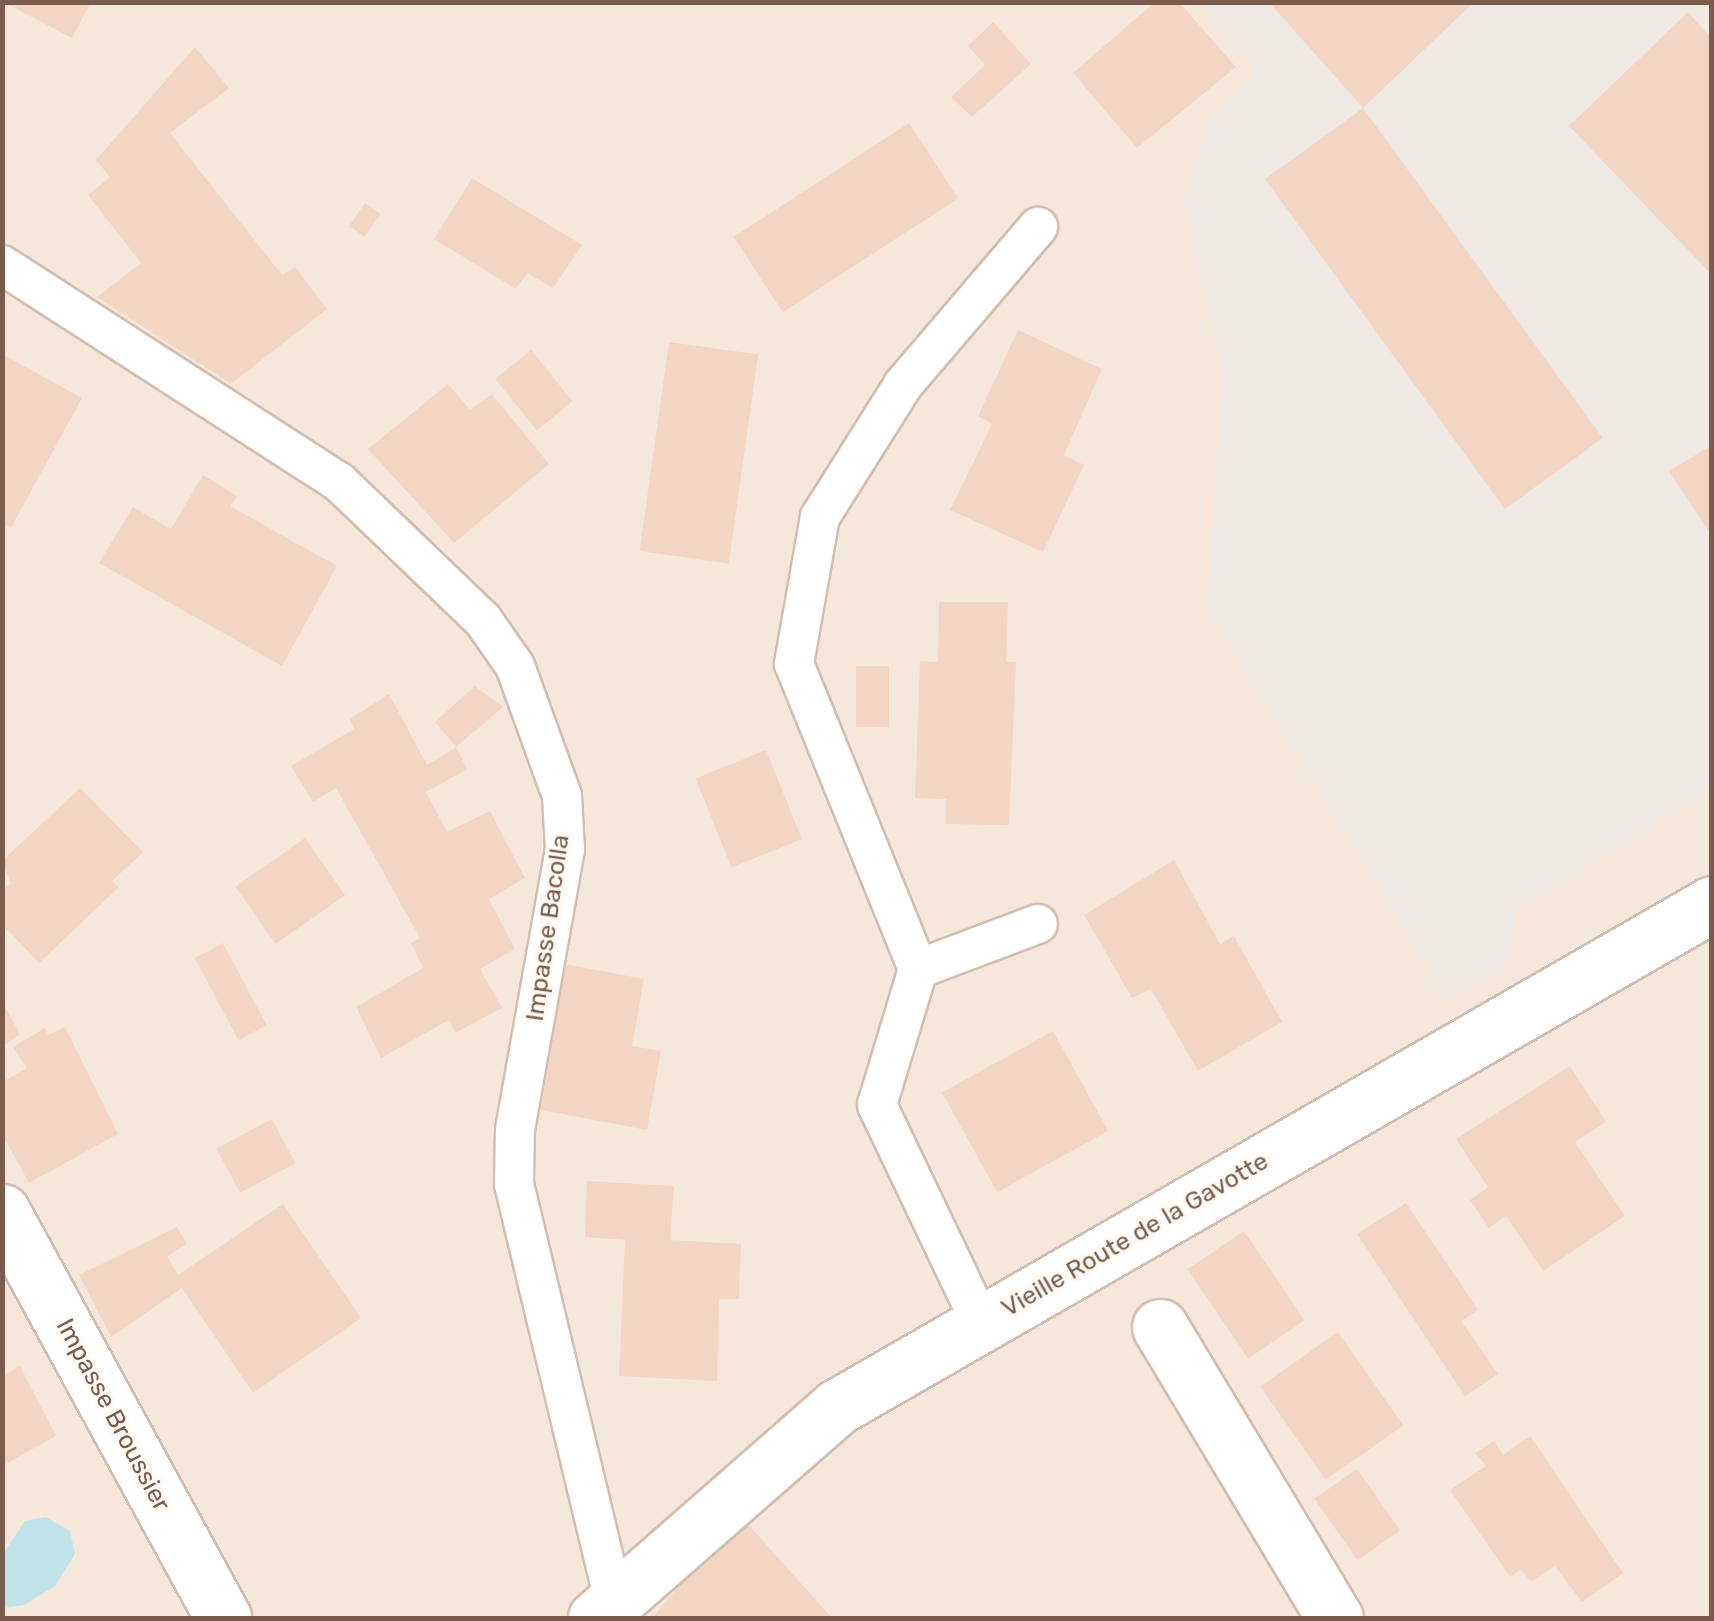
<!DOCTYPE html>
<html>
<head>
<meta charset="utf-8">
<style>
  body { margin:0 }
  #map { position:relative; width:1714px; height:1621px; overflow:hidden; background:#fdf6ec; font-family:Rubik,sans-serif }
  div>[style] { position:absolute }
  .residential>* { inset:0; background:#f5e8da; transform-origin:0 0 }
  .industrial>* { inset:0; background:#efe9e4 }
  .water>* { inset:0; background:#bfe3e8 }
  .building>* { inset:0; background:#f3d5c3; transform-origin:0 0 }
  .roads { filter:drop-shadow(2px 0 #d1beb0) drop-shadow(-2px 0 #d1beb0) drop-shadow(0 2px #d1beb0) drop-shadow(0 -2px #d1beb0) }
  .service>* { height:38px; margin:-19px; padding:0 19px; transform-origin:19px; border-radius:19px; background:#fff }
  .minor>* { height:55px; margin:-27.5px; padding:0 27.5px; transform-origin:27.5px; border-radius:27.5px; background:#fff }
  span { translate:-50% -50%; white-space:nowrap; text-align:center; line-height:1.15; -webkit-text-stroke:8px #fffaf3; paint-order:stroke }
  .street-label { font-size:25px; color:#7a5c4d }
  .frame { position:absolute; inset:0; border:5px solid #7a5c4d; pointer-events:none }
</style>
</head>
<body>
<div id="map">
  <div class="residential">
    <div style="left:3px;top:3px;width:1708px;height:1615px"></div>
  </div>
  <div class="industrial">
    <div style="clip-path:polygon(1197px 3px,1711px 3px,1711px 790px,1516px 910px,1509px 963px,1449px 1002px,1207px 610px,1222px 371px,1183px 203px,1206px 125px,1253px 76px,1248px 57px)"></div>
  </div>
  <div class="water">
    <div style="clip-path:polygon(46px 1517px,70px 1531px,75px 1554px,55px 1586px,24px 1605px,3px 1608px,3px 1554px,25px 1521px)"></div>
  </div>
  <div class="building">
    <div style="clip-path:polygon(3px 2px,91px 2px,72px 38px)"></div>
    <div style="clip-path:polygon(1155px 2px,1179px 2px,1236px 67px,1137px 148px,1073px 73px)"></div>
    <div style="clip-path:polygon(1269px 2px,1474px 2px,1363px 108px)"></div>
    <div style="clip-path:polygon(1688px 12px,1712px 39px,1712px 275px,1569px 126px)"></div>
    <div style="clip-path:polygon(993px 22px,1031px 64px,972px 117px,951px 97px,985px 65px,968px 46px)"></div>
    <div style="clip-path:polygon(195px 47px,229px 88px,170px 133px,282px 275px,295px 267px,327px 309px,231px 384px,97px 297px,141px 263px,88px 195px,110px 177px,96px 160px)"></div>
    <div style="left:1363px;top:108px;width:408px;height:121px;rotate:54deg"></div>
    <div style="left:909px;top:123px;width:90px;height:209px;rotate:57deg"></div>
    <div style="clip-path:polygon(472px 178px,582px 245px,553px 288px,527px 273px,516px 289px,434px 239px)"></div>
    <div style="left:365px;top:203px;width:19px;height:28px;rotate:35deg"></div>
    <div style="clip-path:polygon(1018px 330px,1102px 369px,1064px 455px,1084px 465px,1043px 552px,950px 510px,992px 424px,978px 416px)"></div>
    <div style="left:669px;top:342px;width:90px;height:211px;rotate:8deg"></div>
    <div style="left:531px;top:350px;width:66px;height:46px;rotate:51deg"></div>
    <div style="clip-path:polygon(2px 354px,82px 398px,11px 528px,2px 523px)"></div>
    <div style="clip-path:polygon(448px 384px,470px 410px,492px 394px,549px 464px,454px 543px,368px 449px)"></div>
    <div style="clip-path:polygon(1712px 445px,1712px 536px,1669px 471px)"></div>
    <div style="clip-path:polygon(203px 475px,237px 496px,230px 506px,337px 566px,282px 666px,99px 563px,133px 507px,171px 529px)"></div>
    <div style="clip-path:polygon(939px 602px,1008px 602px,1006px 662px,1016px 662px,1009px 825px,946px 824px,946px 799px,915px 798px,920px 661px,938px 662px)"></div>
    <div style="left:856px;top:666px;width:33px;height:61px"></div>
    <div style="clip-path:polygon(475px 686px,503px 707px,456px 747px,435px 722px)"></div>
    <div style="clip-path:polygon(389px 694px,427px 765px,456px 747px,467px 769px,426px 792px,447px 832px,490px 811px,525px 878px,489px 899px,515px 949px,480px 969px,502px 1008px,455px 1033px,449px 1020px,381px 1058px,356px 1007px,423px 968px,411px 943px,420px 938px,336px 788px,313px 802px,291px 766px,354px 729px,350px 719px)"></div>
    <div style="left:766px;top:750px;width:96px;height:76px;rotate:68deg"></div>
    <div style="clip-path:polygon(80px 788px,143px 852px,112px 881px,119px 887px,39px 963px,2px 924px,2px 891px,11px 883px,2px 861px)"></div>
    <div style="left:305px;top:838px;width:70px;height:85px;rotate:55deg"></div>
    <div style="clip-path:polygon(1174px 860px,1220px 944px,1234px 936px,1282px 1022px,1198px 1071px,1151px 989px,1132px 998px,1084px 915px)"></div>
    <div style="left:223px;top:943px;width:93px;height:32px;rotate:62deg"></div>
    <div style="clip-path:polygon(565px 964px,644px 979px,632px 1046px,661px 1051px,647px 1130px,541px 1110px)"></div>
    <div style="clip-path:polygon(2px 1001px,20px 1034px,2px 1047px)"></div>
    <div style="clip-path:polygon(65px 1027px,118px 1134px,29px 1183px,2px 1134px,2px 1082px,27px 1068px,13px 1047px,45px 1028px,48px 1035px)"></div>
    <div style="left:1053px;top:1031px;width:114px;height:127px;rotate:61deg"></div>
    <div style="clip-path:polygon(1570px 1066px,1606px 1122px,1575px 1142px,1625px 1216px,1543px 1271px,1506px 1216px,1489px 1228px,1470px 1200px,1488px 1187px,1456px 1139px)"></div>
    <div style="left:272px;top:1119px;width:50px;height:63px;rotate:62deg"></div>
    <div style="clip-path:polygon(587px 1181px,674px 1186px,670px 1240px,741px 1244px,739px 1299px,719px 1299px,717px 1381px,619px 1376px,625px 1240px,585px 1237px)"></div>
    <div style="clip-path:polygon(1406px 1203px,1478px 1310px,1461px 1321px,1498px 1374px,1465px 1396px,1357px 1234px)"></div>
    <div style="clip-path:polygon(283px 1204px,361px 1318px,253px 1393px,182px 1288px,111px 1337px,79px 1275px,177px 1227px,187px 1244px,167px 1256px,178px 1275px)"></div>
    <div style="left:1244px;top:1231px;width:108px;height:68px;rotate:56deg"></div>
    <div style="left:1338px;top:1332px;width:114px;height:95px;rotate:55deg"></div>
    <div style="clip-path:polygon(20px 1366px,56px 1436px,2px 1466px,2px 1376px)"></div>
    <div style="clip-path:polygon(1530px 1436px,1623px 1573px,1582px 1602px,1555px 1566px,1531px 1582px,1521px 1569px,1510px 1577px,1450px 1490px,1486px 1466px,1475px 1453px,1494px 1441px,1503px 1455px)"></div>
    <div style="left:1357px;top:1469px;width:75px;height:52px;rotate:55deg"></div>
    <div style="clip-path:polygon(748px 1524px,832px 1618px,652px 1618px,702px 1559px)"></div>
  </div>
  <div class="roads">
    <div class="service">
      <div style="left:2px;top:265px;width:401px;rotate:32.8deg"></div>
      <div style="left:339px;top:482px;width:199px;rotate:43.8deg"></div>
      <div style="left:483px;top:620px;width:56px;rotate:55.2deg"></div>
      <div style="left:515px;top:666px;width:138px;rotate:70.1deg"></div>
      <div style="left:562px;top:796px;width:53px;rotate:86.8deg"></div>
      <div style="left:565px;top:849px;width:285px;rotate:100.1deg"></div>
      <div style="left:515px;top:1130px;width:54px;rotate:91.1deg"></div>
      <div style="left:514px;top:1184px;width:429px;rotate:76.5deg"></div>
      <div style="left:918px;top:969px;width:329px;rotate:-112.1deg"></div>
      <div style="left:794px;top:664px;width:149px;rotate:-80deg"></div>
      <div style="left:820px;top:517px;width:156px;rotate:-57.8deg"></div>
      <div style="left:903px;top:385px;width:208px;rotate:-49.5deg"></div>
      <div style="left:981px;top:1323px;width:242px;rotate:-115.5deg"></div>
      <div style="left:877px;top:1105px;width:142px;rotate:-73.2deg"></div>
      <div style="left:918px;top:969px;width:128px;rotate:-20.6deg"></div>
    </div>
    <div class="minor">
      <div style="left:2px;top:1212px;width:462px;rotate:61.4deg"></div>
      <div style="left:1160px;top:1327px;width:340px;rotate:59deg"></div>
      <div style="left:596px;top:1618px;width:320px;rotate:-41.2deg"></div>
      <div style="left:837px;top:1407px;width:1009px;rotate:-29.89deg"></div>
    </div>
  </div>
  <div class="street-label">
    <span style="left:548px;top:928px;rotate:-82deg">Impasse Bacolla</span>
    <span style="left:1135px;top:1235px;rotate:-30deg">Vieille Route de la Gavotte</span>
    <span style="left:113px;top:1415px;rotate:62deg">Impasse Broussier</span>
  </div>
  <div class="frame"></div>
</div>
</body>
</html>
